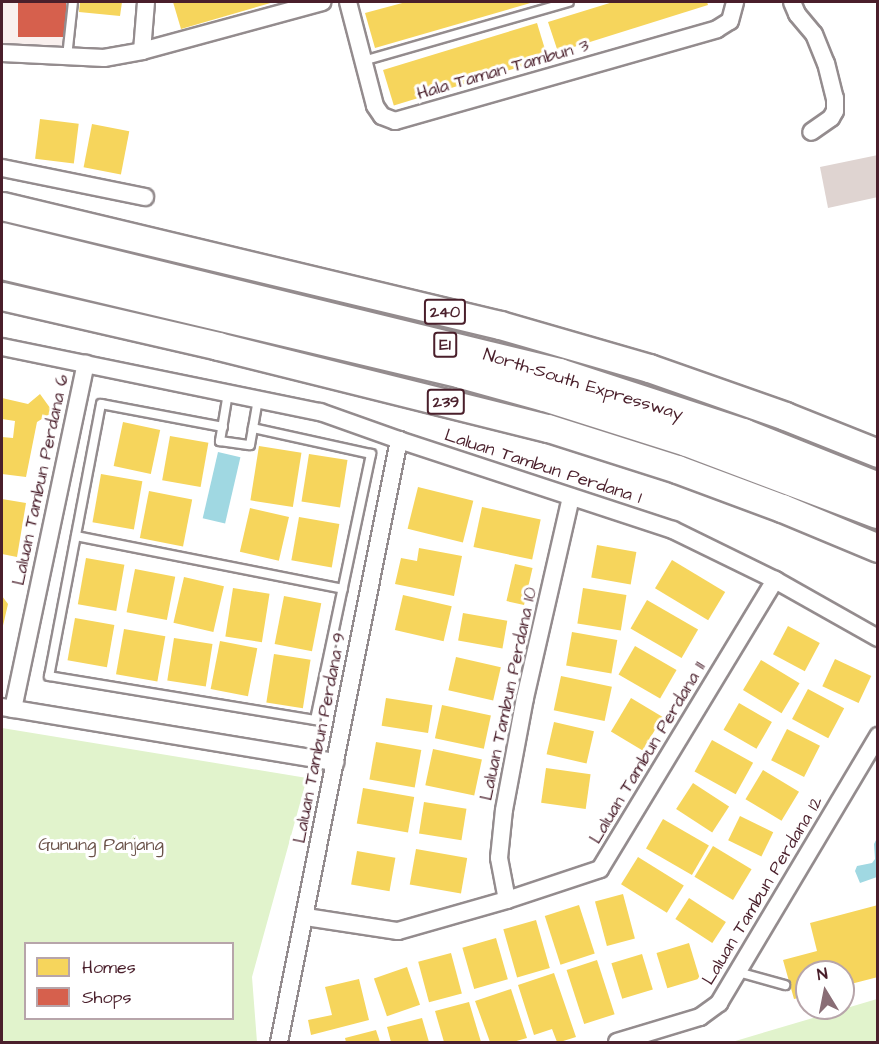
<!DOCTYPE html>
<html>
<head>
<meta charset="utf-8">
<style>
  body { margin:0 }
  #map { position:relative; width:879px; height:1044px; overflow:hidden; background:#fff; font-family:"Architects Daughter",sans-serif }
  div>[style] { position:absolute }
  .built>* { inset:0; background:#f9f0ee }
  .green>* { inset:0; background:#e1f3cc }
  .water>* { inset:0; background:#a0d8e2; transform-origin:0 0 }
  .homes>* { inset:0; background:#f6d55c; transform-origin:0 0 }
  .shops>* { inset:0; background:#d6604d; transform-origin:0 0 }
  .building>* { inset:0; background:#dfd4d1 }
  .roads { filter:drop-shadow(2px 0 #948c8e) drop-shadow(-2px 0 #948c8e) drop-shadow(0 2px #948c8e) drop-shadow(0 -2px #948c8e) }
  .lane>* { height:8px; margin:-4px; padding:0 4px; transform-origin:4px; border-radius:4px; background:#fff }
  .street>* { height:16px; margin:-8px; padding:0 8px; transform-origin:8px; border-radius:8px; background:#fff }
  .primary>* { height:27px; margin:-13.5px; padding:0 13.5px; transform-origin:13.5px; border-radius:13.5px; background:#fff }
  .highway>* { height:32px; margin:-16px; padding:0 16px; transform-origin:16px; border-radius:16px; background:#fff }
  span { translate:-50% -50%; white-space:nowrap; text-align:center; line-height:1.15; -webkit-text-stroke:6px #fff; paint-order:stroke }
  .shield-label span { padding:2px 4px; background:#fff; border:2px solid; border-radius:4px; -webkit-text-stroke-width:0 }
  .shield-label { font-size:16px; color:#4a1f2b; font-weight:700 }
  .street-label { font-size:18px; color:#4a1f2b }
  .park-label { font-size:18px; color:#6a5249 }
  .frame { position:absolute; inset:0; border:3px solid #4a1f2b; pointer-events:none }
  .legend { position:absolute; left:24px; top:942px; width:210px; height:78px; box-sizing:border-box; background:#fff; border:2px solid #b7a5aa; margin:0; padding:8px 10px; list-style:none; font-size:18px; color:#4a1f2b }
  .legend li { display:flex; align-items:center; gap:12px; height:30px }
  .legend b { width:30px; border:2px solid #b7a5aa }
  .north { position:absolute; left:795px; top:960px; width:60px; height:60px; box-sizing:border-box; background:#fff; border:2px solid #b7a5aa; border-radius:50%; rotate:350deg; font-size:16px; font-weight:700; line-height:24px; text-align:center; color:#4a1f2b }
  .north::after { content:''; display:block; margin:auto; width:21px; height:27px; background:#896d75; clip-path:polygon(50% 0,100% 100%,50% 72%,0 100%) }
</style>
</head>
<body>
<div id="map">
  <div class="built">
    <div style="clip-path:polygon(2px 2px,70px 2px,66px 57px,2px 51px)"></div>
  </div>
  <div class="green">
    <div style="clip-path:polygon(evenodd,2px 728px,307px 778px,252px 977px,257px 1042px,2px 1042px,2px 728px,26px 944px,232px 944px,232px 1018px,26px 1018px,26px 944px)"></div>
    <div style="clip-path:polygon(877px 999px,877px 1042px,732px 1042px)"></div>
  </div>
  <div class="water">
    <div style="left:218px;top:452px;width:23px;height:68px;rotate:13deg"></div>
    <div style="clip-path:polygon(877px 838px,877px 877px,860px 883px,855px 871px,857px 866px,872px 863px,875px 859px,874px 844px)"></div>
  </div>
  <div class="homes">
    <div style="clip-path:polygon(80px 2px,122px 2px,120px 16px,79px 12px)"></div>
    <div style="clip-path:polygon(173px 2px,274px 2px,181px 29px)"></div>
    <div style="clip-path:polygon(406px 2px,534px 2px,375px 48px,365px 13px)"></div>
    <div style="clip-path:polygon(613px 2px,707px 2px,708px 5px,558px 52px,548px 22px)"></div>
    <div style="left:537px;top:23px;width:37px;height:161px;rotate:73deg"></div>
    <div style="left:40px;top:119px;width:39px;height:40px;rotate:7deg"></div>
    <div style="left:92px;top:124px;width:38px;height:44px;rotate:11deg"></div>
    <div style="clip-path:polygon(40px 394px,53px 412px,37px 422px,26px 477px,2px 474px,2px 437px,13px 438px,15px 421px,2px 419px,2px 398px,28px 404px)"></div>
    <div style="left:123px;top:422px;width:38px;height:45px;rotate:12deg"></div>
    <div style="left:170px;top:436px;width:39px;height:45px;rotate:10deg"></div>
    <div style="left:259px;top:446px;width:43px;height:55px;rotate:9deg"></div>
    <div style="left:309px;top:454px;width:39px;height:48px;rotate:9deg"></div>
    <div style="left:101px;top:474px;width:42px;height:49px;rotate:10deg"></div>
    <div style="left:418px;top:487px;width:57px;height:43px;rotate:14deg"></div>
    <div style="left:149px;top:491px;width:44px;height:48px;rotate:11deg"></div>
    <div style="clip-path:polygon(2px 499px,26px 503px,17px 557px,2px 554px)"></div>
    <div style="left:482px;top:507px;width:60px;height:41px;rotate:12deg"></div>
    <div style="left:250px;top:508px;width:40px;height:45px;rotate:13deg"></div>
    <div style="left:299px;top:517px;width:41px;height:44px;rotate:10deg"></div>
    <div style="left:597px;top:545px;width:40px;height:33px;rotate:10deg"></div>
    <div style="clip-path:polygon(419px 548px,462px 556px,454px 596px,395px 584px,401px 558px,417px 561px)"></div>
    <div style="left:86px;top:558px;width:39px;height:47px;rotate:10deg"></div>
    <div style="left:672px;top:560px;width:62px;height:33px;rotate:31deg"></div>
    <div style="left:515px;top:564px;width:18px;height:38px;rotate:13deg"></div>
    <div style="left:135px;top:569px;width:41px;height:44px;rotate:11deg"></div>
    <div style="left:184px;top:577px;width:41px;height:47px;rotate:13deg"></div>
    <div style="left:233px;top:588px;width:37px;height:49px;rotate:9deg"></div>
    <div style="left:583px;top:588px;width:44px;height:36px;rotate:9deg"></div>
    <div style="left:403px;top:595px;width:50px;height:36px;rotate:13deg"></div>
    <div style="clip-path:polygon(2px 596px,8px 604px,2px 630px)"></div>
    <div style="left:284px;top:596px;width:38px;height:49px;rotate:11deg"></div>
    <div style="left:647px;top:600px;width:59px;height:33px;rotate:30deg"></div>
    <div style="left:463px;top:613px;width:45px;height:28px;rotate:10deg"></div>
    <div style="left:75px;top:618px;width:40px;height:43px;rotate:10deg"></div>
    <div style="left:788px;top:626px;width:36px;height:32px;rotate:28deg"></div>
    <div style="left:124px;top:629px;width:42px;height:46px;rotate:10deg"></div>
    <div style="left:572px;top:632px;width:46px;height:34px;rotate:10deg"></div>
    <div style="left:174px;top:638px;width:39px;height:43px;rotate:9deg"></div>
    <div style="left:220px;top:641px;width:38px;height:49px;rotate:11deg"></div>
    <div style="left:635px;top:646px;width:48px;height:33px;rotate:30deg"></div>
    <div style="left:274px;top:654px;width:37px;height:49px;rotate:9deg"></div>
    <div style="left:456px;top:657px;width:46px;height:34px;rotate:13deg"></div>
    <div style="left:835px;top:659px;width:40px;height:30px;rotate:25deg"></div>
    <div style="left:761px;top:660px;width:45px;height:35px;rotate:31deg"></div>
    <div style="left:561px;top:676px;width:52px;height:35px;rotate:12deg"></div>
    <div style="left:808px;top:689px;width:41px;height:34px;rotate:28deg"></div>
    <div style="left:386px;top:698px;width:47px;height:28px;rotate:9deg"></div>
    <div style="left:631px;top:698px;width:37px;height:39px;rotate:31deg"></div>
    <div style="left:739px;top:703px;width:38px;height:31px;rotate:30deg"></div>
    <div style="left:442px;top:705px;width:50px;height:34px;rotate:12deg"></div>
    <div style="left:554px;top:722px;width:41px;height:33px;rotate:13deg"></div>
    <div style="left:787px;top:729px;width:37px;height:35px;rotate:27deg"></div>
    <div style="left:712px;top:740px;width:47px;height:36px;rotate:29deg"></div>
    <div style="left:376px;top:742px;width:46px;height:38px;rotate:10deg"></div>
    <div style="left:433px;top:749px;width:50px;height:37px;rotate:12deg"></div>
    <div style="left:546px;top:768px;width:45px;height:35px;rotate:8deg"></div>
    <div style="left:763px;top:770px;width:42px;height:34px;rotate:31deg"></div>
    <div style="left:693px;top:783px;width:43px;height:31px;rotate:33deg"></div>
    <div style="left:363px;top:788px;width:52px;height:36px;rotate:10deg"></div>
    <div style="left:424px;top:802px;width:43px;height:32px;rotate:9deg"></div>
    <div style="left:740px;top:816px;width:37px;height:27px;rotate:26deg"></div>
    <div style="left:663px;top:819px;width:53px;height:34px;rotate:30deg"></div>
    <div style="left:713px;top:846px;width:45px;height:36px;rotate:31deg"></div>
    <div style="left:416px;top:849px;width:52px;height:36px;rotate:10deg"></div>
    <div style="left:357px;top:851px;width:39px;height:34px;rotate:10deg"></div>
    <div style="left:638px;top:857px;width:54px;height:32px;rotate:32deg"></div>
    <div style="left:623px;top:894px;width:46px;height:29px;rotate:75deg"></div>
    <div style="left:689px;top:898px;width:44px;height:25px;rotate:33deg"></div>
    <div style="left:579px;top:905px;width:51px;height:36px;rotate:72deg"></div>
    <div style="clip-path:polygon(878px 905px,878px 977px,843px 986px,843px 972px,807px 972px,807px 996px,794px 999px,783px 960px,817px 951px,810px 923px)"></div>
    <div style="left:536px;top:920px;width:50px;height:34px;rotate:74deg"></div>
    <div style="left:496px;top:938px;width:43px;height:35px;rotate:74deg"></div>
    <div style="left:689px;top:943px;width:37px;height:34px;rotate:73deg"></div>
    <div style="left:451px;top:953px;width:42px;height:34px;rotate:75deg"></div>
    <div style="left:642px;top:954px;width:37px;height:32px;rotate:73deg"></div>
    <div style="left:597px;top:960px;width:57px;height:32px;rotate:72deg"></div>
    <div style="left:407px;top:967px;width:40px;height:35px;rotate:71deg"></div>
    <div style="clip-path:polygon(554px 973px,576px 1037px,560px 1042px,557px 1042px,552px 1029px,534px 1035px,518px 985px)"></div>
    <div style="clip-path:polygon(359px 979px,369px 1020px,311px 1035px,308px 1020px,332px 1015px,325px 987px)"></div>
    <div style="clip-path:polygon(511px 989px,527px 1038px,513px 1042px,490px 1042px,475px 1001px)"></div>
    <div style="clip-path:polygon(469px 1002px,481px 1042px,444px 1042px,435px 1011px)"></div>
    <div style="clip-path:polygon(422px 1018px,429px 1042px,391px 1042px,387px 1027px)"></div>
    <div style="clip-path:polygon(376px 1030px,380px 1042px,346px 1042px,345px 1038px)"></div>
  </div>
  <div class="shops">
    <div style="left:18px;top:2px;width:48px;height:35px"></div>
  </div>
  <div class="building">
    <div style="clip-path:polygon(878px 155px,878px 197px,828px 208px,820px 167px)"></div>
  </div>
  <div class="roads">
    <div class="lane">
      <div style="left:67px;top:57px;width:55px;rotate:-83.8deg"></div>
      <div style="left:363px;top:61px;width:214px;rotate:-16deg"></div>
      <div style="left:228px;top:393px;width:49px;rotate:99.5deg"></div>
      <div style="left:220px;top:441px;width:30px;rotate:8deg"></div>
      <div style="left:250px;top:445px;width:47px;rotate:-80.1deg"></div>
      <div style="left:223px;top:427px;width:124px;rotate:-169.3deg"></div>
      <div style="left:101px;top:404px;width:277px;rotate:100.8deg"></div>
      <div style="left:49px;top:676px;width:270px;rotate:9.4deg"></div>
      <div style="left:315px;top:720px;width:272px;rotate:-78.1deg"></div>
      <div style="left:371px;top:454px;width:121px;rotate:-167.6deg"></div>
      <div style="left:76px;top:536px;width:272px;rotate:11.2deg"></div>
      <div style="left:738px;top:972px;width:49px;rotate:15.5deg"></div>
    </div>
    <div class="street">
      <div style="left:348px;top:2px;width:107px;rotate:75.4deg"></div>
      <div style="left:375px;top:106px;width:12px;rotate:55deg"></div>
      <div style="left:382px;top:116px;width:14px;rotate:21deg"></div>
      <div style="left:395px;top:121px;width:335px;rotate:-15.9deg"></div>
      <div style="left:717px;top:29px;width:15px;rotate:-32deg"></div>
      <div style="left:730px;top:21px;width:20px;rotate:-75deg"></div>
      <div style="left:792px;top:2px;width:13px;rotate:67deg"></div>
      <div style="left:797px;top:14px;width:26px;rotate:50deg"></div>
      <div style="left:814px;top:34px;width:31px;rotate:68deg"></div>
      <div style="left:826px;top:63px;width:36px;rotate:76deg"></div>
      <div style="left:835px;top:98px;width:13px;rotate:90deg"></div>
      <div style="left:835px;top:111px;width:8px;rotate:120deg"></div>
      <div style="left:831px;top:118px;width:24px;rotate:145deg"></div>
      <div style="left:142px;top:51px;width:49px;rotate:-85.3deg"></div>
      <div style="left:2px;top:53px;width:102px;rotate:2.8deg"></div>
      <div style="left:104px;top:58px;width:39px;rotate:-10deg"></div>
      <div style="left:142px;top:51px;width:187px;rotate:-15.2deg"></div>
      <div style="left:2px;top:168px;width:146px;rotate:11.5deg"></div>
      <div style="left:2px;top:347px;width:325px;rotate:11.6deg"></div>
      <div style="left:320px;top:412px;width:84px;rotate:19.5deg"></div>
      <div style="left:399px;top:440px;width:288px;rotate:18.2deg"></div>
      <div style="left:673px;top:530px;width:114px;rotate:26.1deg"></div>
      <div style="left:775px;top:580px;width:118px;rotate:29.4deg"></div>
      <div style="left:2px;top:707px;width:338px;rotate:9.4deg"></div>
      <div style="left:13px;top:709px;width:353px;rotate:-78.1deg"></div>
      <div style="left:507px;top:900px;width:43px;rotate:-100.8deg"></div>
      <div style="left:499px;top:858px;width:48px;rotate:-84.1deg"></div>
      <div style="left:504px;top:810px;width:114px;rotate:-79.4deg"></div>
      <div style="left:525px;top:698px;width:206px;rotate:-77.1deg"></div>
      <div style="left:306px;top:917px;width:93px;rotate:8.7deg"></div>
      <div style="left:398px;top:931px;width:113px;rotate:-15.9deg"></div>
      <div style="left:507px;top:900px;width:98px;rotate:-18.4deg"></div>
      <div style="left:600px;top:869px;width:338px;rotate:-58.8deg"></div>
      <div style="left:279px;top:1042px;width:614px;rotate:-78.73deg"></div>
      <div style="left:617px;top:1042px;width:87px;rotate:-16.8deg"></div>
      <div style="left:700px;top:1017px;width:24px;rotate:-36deg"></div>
      <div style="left:719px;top:1003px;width:311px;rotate:-59.2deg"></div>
    </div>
    <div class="primary">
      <div style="left:2px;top:206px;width:512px;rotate:13.44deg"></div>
      <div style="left:500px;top:325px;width:155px;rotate:16.1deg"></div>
      <div style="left:649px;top:368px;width:144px;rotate:19.4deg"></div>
      <div style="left:785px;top:416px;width:100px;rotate:21.7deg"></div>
      <div style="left:2px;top:296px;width:222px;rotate:13deg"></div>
      <div style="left:218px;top:346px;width:340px;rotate:14deg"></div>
      <div style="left:548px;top:428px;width:135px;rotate:17.6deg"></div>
      <div style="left:677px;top:469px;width:112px;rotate:20.4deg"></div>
      <div style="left:782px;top:508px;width:104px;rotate:22.6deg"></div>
    </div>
    <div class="highway">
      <div style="left:2px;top:239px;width:573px;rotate:13.72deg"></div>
      <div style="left:559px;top:375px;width:194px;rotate:18.1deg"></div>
      <div style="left:743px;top:435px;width:145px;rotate:21.8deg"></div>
      <div style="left:2px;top:263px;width:473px;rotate:13.3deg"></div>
      <div style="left:462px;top:372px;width:86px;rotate:15.5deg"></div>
      <div style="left:545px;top:395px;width:149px;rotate:17.6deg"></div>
      <div style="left:687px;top:440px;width:204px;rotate:20.7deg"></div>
    </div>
  </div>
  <div class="shield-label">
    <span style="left:445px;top:312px">240</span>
    <span style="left:445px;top:345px">E1</span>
    <span style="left:446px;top:402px">239</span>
  </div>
  <div class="street-label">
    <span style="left:503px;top:70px;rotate:-16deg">Hala Taman Tambun 3</span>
    <span style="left:583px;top:385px;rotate:17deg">North–South Expressway</span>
    <span style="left:543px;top:467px;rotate:18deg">Laluan Tambun Perdana 1</span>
    <span style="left:41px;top:480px;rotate:-78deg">Laluan Tambun Perdana 6</span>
    <span style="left:509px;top:694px;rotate:-78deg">Laluan Tambun Perdana 10</span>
    <span style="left:320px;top:738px;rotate:-79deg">Laluan Tambun Perdana 9</span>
    <span style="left:648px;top:753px;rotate:-59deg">Laluan Tambun Perdana 11</span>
    <span style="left:763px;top:891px;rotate:-59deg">Laluan Tambun Perdana 12</span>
  </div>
  <div class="park-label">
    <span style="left:101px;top:845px">Gunung Panjang</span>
  </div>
  <div class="frame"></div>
  <ul class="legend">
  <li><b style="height:16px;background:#f6d55c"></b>Homes</li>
  <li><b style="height:16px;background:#d6604d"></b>Shops</li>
  </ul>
  <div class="north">N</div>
</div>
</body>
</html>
